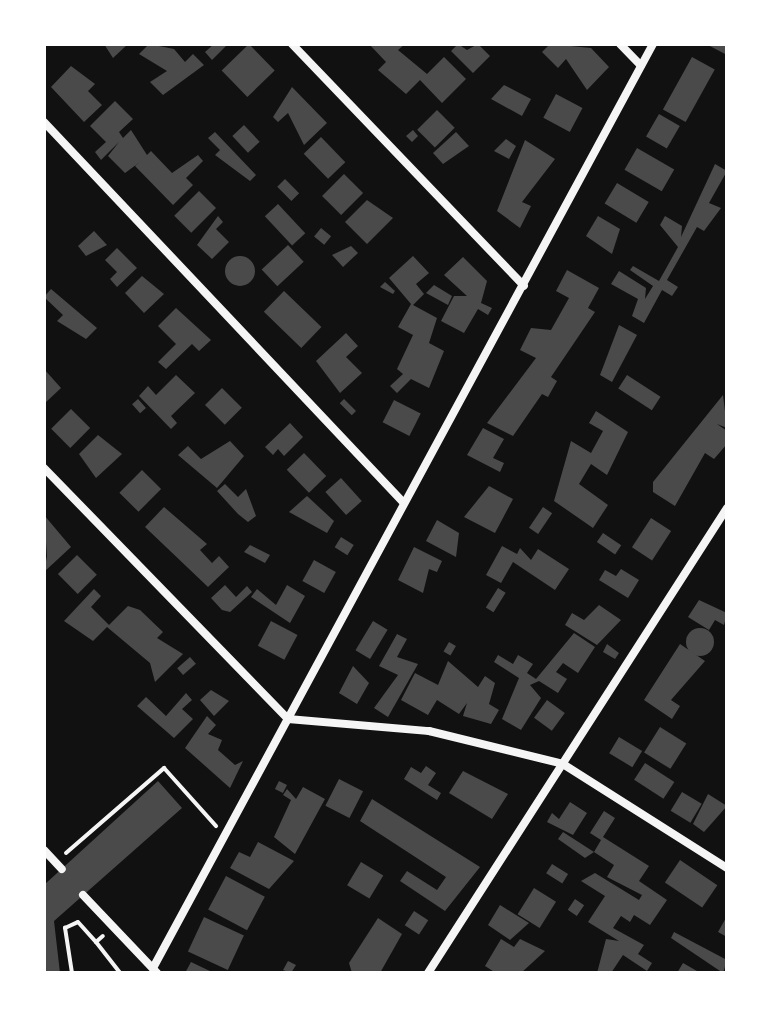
<!DOCTYPE html>
<html>
<head>
<meta charset="utf-8">
<style>
  body { margin:0 }
  #map { position:relative; width:771px; height:1017px; overflow:hidden; background:#111; font-family:Bitter,serif }
  div>[style] { position:absolute }
  .building>* { inset:0; background:#4a4a4a; transform-origin:0 0 }
  .round { border-radius:50% }
  .path>* { height:4px; margin:-2px; padding:0 2px; transform-origin:2px; border-radius:2px; background:#f5f5f5 }
  .minor>* { height:8px; margin:-4px; padding:0 4px; transform-origin:4px; border-radius:4px; background:#f5f5f5 }
  span { translate:-50% -50%; white-space:nowrap; text-align:center; line-height:1.15; -webkit-text-stroke:6px #fff; paint-order:stroke }
  .frame { position:absolute; inset:0; border:46px solid #fff; pointer-events:none }
</style>
</head>
<body>
<div id="map">
  <div class="building">
    <div style="clip-path:polygon(104px 44px,128px 44px,113px 58px)"></div>
    <div style="clip-path:polygon(149px 44px,174px 49px,185px 62px,193px 54px,204px 65px,163px 95px,150px 82px,167px 71px,139px 54px)"></div>
    <div style="clip-path:polygon(214px 44px,228px 44px,212px 60px,205px 52px)"></div>
    <div style="left:249px;top:44px;width:37px;height:38px;rotate:46deg"></div>
    <div style="clip-path:polygon(369px 44px,405px 44px,398px 50px,427px 74px,444px 57px,466px 79px,442px 103px,420px 80px,406px 94px,378px 70px,386px 62px)"></div>
    <div style="clip-path:polygon(458px 44px,467px 50px,478px 44px,490px 56px,473px 73px,451px 51px)"></div>
    <div style="clip-path:polygon(550px 44px,591px 48px,609px 67px,587px 90px,566px 59px,558px 68px,542px 52px)"></div>
    <div style="clip-path:polygon(706px 44px,727px 44px,727px 55px)"></div>
    <div style="left:692px;top:57px;width:26px;height:60px;rotate:29deg"></div>
    <div style="clip-path:polygon(71px 66px,95px 84px,88px 91px,102px 105px,84px 122px,51px 87px)"></div>
    <div style="clip-path:polygon(504px 85px,531px 99px,522px 116px,491px 99px)"></div>
    <div style="clip-path:polygon(292px 87px,327px 123px,304px 145px,288px 113px,278px 122px,273px 117px)"></div>
    <div style="left:556px;top:94px;width:30px;height:27px;rotate:28deg"></div>
    <div style="clip-path:polygon(115px 101px,133px 119px,119px 132px,123px 138px,131px 130px,147px 155px,151px 151px,172px 173px,198px 155px,203px 161px,186px 178px,193px 185px,173px 205px,135px 166px,140px 162px,125px 173px,108px 156px,119px 142px,101px 160px,95px 152px,106px 142px,90px 126px)"></div>
    <div style="left:437px;top:110px;width:25px;height:28px;rotate:45deg"></div>
    <div style="left:659px;top:114px;width:24px;height:26px;rotate:30deg"></div>
    <div style="left:244px;top:125px;width:23px;height:16px;rotate:47deg"></div>
    <div style="clip-path:polygon(413px 130px,418px 136px,412px 142px,406px 136px)"></div>
    <div style="clip-path:polygon(215px 132px,256px 175px,250px 181px,215px 155px,220px 150px,208px 138px)"></div>
    <div style="clip-path:polygon(456px 132px,469px 146px,443px 164px,433px 153px)"></div>
    <div style="left:321px;top:137px;width:35px;height:24px;rotate:46deg"></div>
    <div style="clip-path:polygon(506px 139px,516px 146px,509px 159px,494px 151px)"></div>
    <div style="clip-path:polygon(525px 140px,555px 159px,522px 202px,531px 206px,520px 228px,497px 211px)"></div>
    <div style="left:637px;top:148px;width:43px;height:25px;rotate:30deg"></div>
    <div style="clip-path:polygon(715px 164px,727px 171px,709px 203px,721px 208px,704px 231px,697px 227px,667px 280px,678px 287px,672px 296px,662px 290px,644px 323px,632px 316px,638px 299px,611px 284px,619px 271px,646px 288px,645px 299px,653px 286px,630px 270px,633px 266px,659px 281px,678px 247px,660px 225px,665px 216px,682px 226px,681px 237px)"></div>
    <div style="left:344px;top:174px;width:27px;height:31px;rotate:45deg"></div>
    <div style="left:285px;top:179px;width:20px;height:11px;rotate:45deg"></div>
    <div style="left:617px;top:183px;width:37px;height:24px;rotate:31deg"></div>
    <div style="left:199px;top:191px;width:24px;height:35px;rotate:45deg"></div>
    <div style="clip-path:polygon(367px 200px,393px 218px,367px 244px,345px 222px)"></div>
    <div style="left:278px;top:204px;width:40px;height:18px;rotate:47deg"></div>
    <div style="clip-path:polygon(218px 216px,223px 222px,216px 229px,229px 242px,212px 259px,197px 245px)"></div>
    <div style="clip-path:polygon(598px 216px,620px 229px,612px 254px,586px 236px)"></div>
    <div style="left:321px;top:228px;width:13px;height:11px;rotate:39deg"></div>
    <div style="clip-path:polygon(94px 231px,107px 245px,86px 256px,78px 246px)"></div>
    <div style="left:288px;top:245px;width:23px;height:36px;rotate:47deg"></div>
    <div style="clip-path:polygon(351px 246px,358px 253px,343px 267px,332px 255px)"></div>
    <div style="clip-path:polygon(117px 248px,137px 268px,117px 287px,110px 279px,117px 272px,105px 260px)"></div>
    <div style="clip-path:polygon(413px 256px,429px 273px,416px 284px,424px 294px,413px 305px,437px 318px,429px 343px,444px 351px,429px 388px,411px 379px,397px 393px,390px 386px,403px 374px,397px 369px,413px 335px,398px 327px,411px 304px,389px 278px)"></div>
    <div class="round" style="left:225px;top:256px;width:30px;height:30px"></div>
    <div style="clip-path:polygon(463px 257px,487px 281px,481px 303px,492px 308px,488px 315px,478px 309px,464px 333px,441px 321px,454px 296px,467px 296px,444px 275px)"></div>
    <div style="clip-path:polygon(567px 270px,599px 288px,588px 308px,595px 312px,551px 377px,557px 381px,548px 397px,542px 394px,513px 436px,487px 423px,536px 358px,520px 350px,531px 328px,551px 330px,569px 298px,556px 291px)"></div>
    <div style="clip-path:polygon(142px 276px,164px 294px,144px 313px,125px 293px)"></div>
    <div style="clip-path:polygon(385px 282px,395px 291px,393px 294px,380px 287px)"></div>
    <div style="clip-path:polygon(434px 285px,452px 296px,448px 305px,426px 293px)"></div>
    <div style="clip-path:polygon(51px 289px,97px 328px,86px 339px,57px 321px,63px 315px,44px 297px)"></div>
    <div style="left:284px;top:291px;width:52px;height:29px;rotate:44deg"></div>
    <div style="clip-path:polygon(176px 308px,211px 340px,199px 351px,192px 344px,166px 369px,158px 362px,176px 344px,158px 326px)"></div>
    <div style="clip-path:polygon(619px 325px,637px 335px,612px 382px,600px 375px)"></div>
    <div style="clip-path:polygon(346px 333px,358px 346px,346px 357px,362px 373px,340px 393px,316px 361px)"></div>
    <div style="clip-path:polygon(44px 369px,61px 388px,44px 404px)"></div>
    <div style="clip-path:polygon(176px 375px,195px 393px,171px 416px,177px 423px,171px 429px,139px 396px,148px 386px,156px 395px)"></div>
    <div style="left:627px;top:375px;width:40px;height:16px;rotate:33deg"></div>
    <div style="left:222px;top:388px;width:28px;height:24px;rotate:45deg"></div>
    <div style="clip-path:polygon(723px 395px,727px 428px,717px 424px,727px 431px,727px 444px,714px 459px,705px 453px,675px 506px,653px 492px,653px 482px)"></div>
    <div style="left:138px;top:399px;width:12px;height:8px;rotate:48deg"></div>
    <div style="left:344px;top:399px;width:17px;height:6px;rotate:45deg"></div>
    <div style="left:394px;top:400px;width:30px;height:25px;rotate:27deg"></div>
    <div style="left:71px;top:409px;width:27px;height:28px;rotate:45deg"></div>
    <div style="clip-path:polygon(596px 411px,628px 432px,607px 475px,591px 464px,579px 484px,608px 505px,593px 528px,554px 501px,571px 441px,591px 453px,603px 431px,589px 423px)"></div>
    <div style="clip-path:polygon(290px 423px,303px 437px,284px 456px,278px 449px,273px 455px,265px 447px)"></div>
    <div style="clip-path:polygon(483px 428px,504px 439px,493px 458px,504px 463px,500px 472px,467px 455px)"></div>
    <div style="clip-path:polygon(98px 435px,122px 454px,96px 478px,79px 454px)"></div>
    <div style="clip-path:polygon(230px 441px,244px 456px,217px 488px,178px 455px,188px 446px,201px 459px)"></div>
    <div style="left:304px;top:453px;width:32px;height:24px;rotate:46deg"></div>
    <div style="left:142px;top:470px;width:27px;height:32px;rotate:45deg"></div>
    <div style="left:341px;top:478px;width:31px;height:21px;rotate:48deg"></div>
    <div style="clip-path:polygon(225px 484px,238px 497px,246px 489px,256px 516px,248px 522px,238px 514px,217px 491px)"></div>
    <div style="clip-path:polygon(489px 486px,513px 499px,495px 533px,464px 517px)"></div>
    <div style="clip-path:polygon(307px 496px,334px 521px,327px 533px,289px 512px)"></div>
    <div style="clip-path:polygon(164px 507px,207px 544px,200px 550px,212px 563px,219px 556px,229px 567px,208px 587px,145px 527px)"></div>
    <div style="left:543px;top:507px;width:11px;height:25px;rotate:34deg"></div>
    <div style="clip-path:polygon(44px 515px,71px 547px,44px 572px,47px 556px)"></div>
    <div style="left:651px;top:518px;width:24px;height:35px;rotate:33deg"></div>
    <div style="clip-path:polygon(437px 520px,459px 533px,456px 557px,426px 541px)"></div>
    <div style="left:603px;top:533px;width:22px;height:11px;rotate:34deg"></div>
    <div style="left:341px;top:537px;width:15px;height:12px;rotate:32deg"></div>
    <div style="clip-path:polygon(250px 545px,270px 555px,265px 563px,244px 552px)"></div>
    <div style="clip-path:polygon(502px 546px,517px 554px,520px 548px,531px 560px,538px 549px,569px 569px,555px 590px,513px 562px,501px 583px,486px 575px)"></div>
    <div style="clip-path:polygon(414px 547px,442px 561px,437px 572px,429px 569px,423px 593px,398px 580px)"></div>
    <div style="left:77px;top:555px;width:28px;height:27px;rotate:45deg"></div>
    <div style="left:314px;top:560px;width:25px;height:24px;rotate:29deg"></div>
    <div style="clip-path:polygon(621px 569px,639px 580px,628px 598px,599px 580px,605px 570px,616px 576px)"></div>
    <div style="clip-path:polygon(225px 585px,236px 597px,247px 586px,252px 592px,230px 612px,222px 610px,211px 598px)"></div>
    <div style="clip-path:polygon(287px 585px,305px 596px,290px 623px,251px 597px,257px 589px,276px 605px)"></div>
    <div style="left:498px;top:588px;width:9px;height:23px;rotate:32deg"></div>
    <div style="clip-path:polygon(94px 589px,101px 596px,91px 607px,109px 625px,128px 606px,140px 610px,163px 632px,157px 638px,183px 654px,155px 682px,150px 663px,107px 627px,93px 641px,64px 621px)"></div>
    <div style="clip-path:polygon(699px 600px,727px 613px,724px 625px,715px 620px,709px 630px,688px 617px)"></div>
    <div style="clip-path:polygon(599px 605px,621px 620px,597px 645px,565px 625px,572px 613px,584px 620px)"></div>
    <div style="left:271px;top:621px;width:30px;height:28px;rotate:28deg"></div>
    <div style="left:373px;top:621px;width:17px;height:34px;rotate:31deg"></div>
    <div class="round" style="left:686px;top:628px;width:28px;height:28px"></div>
    <div style="clip-path:polygon(574px 633px,595px 647px,578px 673px,563px 663px,556px 672px,567px 679px,558px 693px,539px 681px,530px 685px,541px 698px,521px 730px,502px 719px,519px 678px,494px 662px,498px 655px,513px 664px,518px 655px,533px 664px,527px 673px,536px 679px)"></div>
    <div style="clip-path:polygon(397px 634px,407px 639px,397px 657px,418px 664px,388px 717px,374px 708px,398px 675px,379px 666px)"></div>
    <div style="left:449px;top:642px;width:8px;height:11px;rotate:30deg"></div>
    <div style="clip-path:polygon(607px 644px,619px 653px,615px 659px,603px 652px)"></div>
    <div style="clip-path:polygon(680px 644px,705px 661px,671px 700px,680px 706px,672px 719px,644px 700px)"></div>
    <div style="left:190px;top:657px;width:9px;height:17px;rotate:49deg"></div>
    <div style="clip-path:polygon(448px 661px,478px 687px,485px 676px,495px 683px,489px 704px,499px 710px,491px 724px,463px 716px,467px 703px,459px 714px,437px 700px,428px 715px,401px 700px,415px 673px,438px 685px)"></div>
    <div style="clip-path:polygon(353px 666px,369px 683px,357px 704px,339px 693px)"></div>
    <div style="clip-path:polygon(211px 690px,229px 701px,214px 716px,200px 700px)"></div>
    <div style="clip-path:polygon(186px 693px,192px 700px,182px 709px,193px 719px,174px 738px,137px 706px,146px 697px,166px 716px)"></div>
    <div style="left:547px;top:700px;width:22px;height:22px;rotate:36deg"></div>
    <div style="clip-path:polygon(207px 716px,216px 725px,208px 734px,222px 740px,218px 750px,235px 765px,243px 761px,230px 788px,185px 748px)"></div>
    <div style="left:660px;top:727px;width:31px;height:30px;rotate:32deg"></div>
    <div style="left:619px;top:737px;width:27px;height:19px;rotate:31deg"></div>
    <div style="left:645px;top:763px;width:35px;height:20px;rotate:33deg"></div>
    <div style="clip-path:polygon(426px 766px,436px 773px,428px 785px,441px 793px,437px 800px,404px 779px,411px 767px,421px 773px)"></div>
    <div style="clip-path:polygon(463px 771px,508px 794px,492px 819px,449px 793px)"></div>
    <div style="left:339px;top:779px;width:27px;height:30px;rotate:27deg"></div>
    <div style="clip-path:polygon(158px 781px,182px 808px,54px 921px,60px 973px,44px 973px,44px 885px)"></div>
    <div style="left:279px;top:781px;width:9px;height:9px;rotate:27deg"></div>
    <div style="clip-path:polygon(303px 787px,325px 799px,295px 854px,274px 837px,291px 800px,283px 795px,287px 789px,296px 799px)"></div>
    <div style="left:682px;top:792px;width:23px;height:22px;rotate:31deg"></div>
    <div style="clip-path:polygon(708px 794px,727px 806px,704px 832px,693px 824px)"></div>
    <div style="clip-path:polygon(372px 799px,480px 867px,445px 911px,400px 881px,407px 871px,437px 890px,446px 877px,360px 821px)"></div>
    <div style="clip-path:polygon(570px 802px,587px 813px,573px 835px,547px 822px,552px 813px,559px 819px)"></div>
    <div style="clip-path:polygon(604px 811px,615px 818px,603px 837px,649px 866px,639px 881px,667px 900px,650px 925px,634px 915px,630px 922px,621px 916px,613px 928px,644px 945px,638px 954px,652px 963px,647px 971px,623px 955px,611px 973px,597px 973px,606px 939px,619px 941px,588px 922px,605px 896px,581px 881px,595px 873px,639px 900px,642px 895px,607px 877px,614px 865px,594px 852px,601px 840px,590px 833px)"></div>
    <div style="clip-path:polygon(563px 832px,594px 852px,585px 858px,558px 839px)"></div>
    <div style="clip-path:polygon(258px 842px,294px 861px,269px 889px,230px 868px,239px 852px,250px 857px)"></div>
    <div style="left:680px;top:860px;width:45px;height:27px;rotate:34deg"></div>
    <div style="left:361px;top:862px;width:26px;height:27px;rotate:31deg"></div>
    <div style="left:552px;top:864px;width:19px;height:11px;rotate:32deg"></div>
    <div style="left:226px;top:876px;width:44px;height:38px;rotate:28deg"></div>
    <div style="left:534px;top:888px;width:26px;height:31px;rotate:32deg"></div>
    <div style="left:575px;top:899px;width:11px;height:13px;rotate:34deg"></div>
    <div style="clip-path:polygon(500px 905px,529px 923px,510px 940px,488px 925px)"></div>
    <div style="left:414px;top:911px;width:17px;height:17px;rotate:33deg"></div>
    <div style="clip-path:polygon(727px 916px,727px 937px,718px 932px)"></div>
    <div style="left:204px;top:917px;width:44px;height:38px;rotate:25deg"></div>
    <div style="clip-path:polygon(378px 918px,402px 934px,380px 973px,352px 973px,349px 963px)"></div>
    <div style="clip-path:polygon(674px 932px,727px 960px,723px 973px,671px 938px)"></div>
    <div style="clip-path:polygon(501px 939px,514px 947px,520px 939px,545px 951px,521px 973px,496px 973px,485px 966px)"></div>
    <div style="clip-path:polygon(288px 961px,296px 965px,291px 973px,283px 970px)"></div>
    <div style="clip-path:polygon(191px 962px,214px 973px,185px 973px)"></div>
    <div style="clip-path:polygon(683px 963px,697px 971px,709px 973px,677px 973px)"></div>
  </div>
  <div class="path">
    <div style="left:66px;top:853px;width:130px;rotate:-40.9deg"></div>
    <div style="left:164px;top:768px;width:78px;rotate:48.1deg"></div>
    <div style="left:96px;top:942px;width:39px;rotate:52deg"></div>
    <div style="left:72px;top:973px;width:46px;rotate:-98.8deg"></div>
    <div style="left:65px;top:928px;width:14px;rotate:-25deg"></div>
    <div style="left:78px;top:922px;width:27px;rotate:48deg"></div>
    <div style="left:96px;top:942px;width:9px;rotate:-41deg"></div>
  </div>
  <div class="minor">
    <div style="left:292px;top:44px;width:335px;rotate:46.2deg"></div>
    <div style="left:620px;top:44px;width:30px;rotate:46deg"></div>
    <div style="left:44px;top:122px;width:523px;rotate:46.63deg"></div>
    <div style="left:44px;top:468px;width:350px;rotate:45.8deg"></div>
    <div style="left:288px;top:719px;width:142px;rotate:4.9deg"></div>
    <div style="left:429px;top:731px;width:138px;rotate:13.8deg"></div>
    <div style="left:563px;top:764px;width:194px;rotate:32.4deg"></div>
    <div style="left:44px;top:850px;width:26px;rotate:47deg"></div>
    <div style="left:83px;top:895px;width:108px;rotate:46.5deg"></div>
    <div style="left:153px;top:968px;width:1051px;rotate:-61.58deg"></div>
    <div style="left:428px;top:973px;width:553px;rotate:-57.26deg"></div>
  </div>
  <div class="frame"></div>
</div>
</body>
</html>
